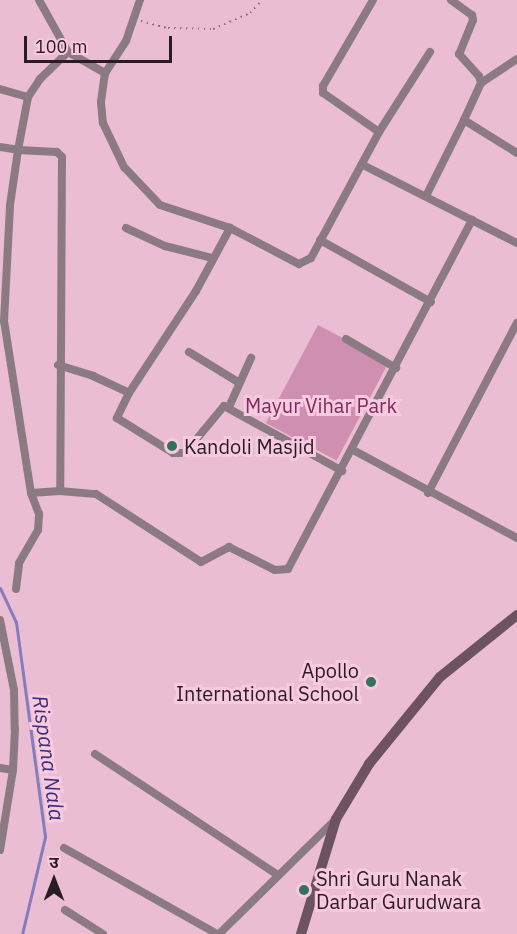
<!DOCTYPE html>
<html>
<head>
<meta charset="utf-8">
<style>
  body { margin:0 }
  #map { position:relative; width:517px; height:934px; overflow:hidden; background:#eabdd3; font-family:"IBM Plex Sans","Noto Sans Devanagari",sans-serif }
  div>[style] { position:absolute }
  .green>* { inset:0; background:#cf8fb0; transform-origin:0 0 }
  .stream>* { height:3px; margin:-1.5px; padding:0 1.5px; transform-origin:1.5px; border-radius:1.5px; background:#837dbd }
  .path>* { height:1.5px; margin-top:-0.75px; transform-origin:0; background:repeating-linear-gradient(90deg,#8d6e7d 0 1.5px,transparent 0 6px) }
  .minor>* { height:8px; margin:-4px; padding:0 4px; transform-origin:4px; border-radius:4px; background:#8c7a83 }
  .secondary>* { height:10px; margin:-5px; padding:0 5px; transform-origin:5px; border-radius:5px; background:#6d5360 }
  .dots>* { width:16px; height:16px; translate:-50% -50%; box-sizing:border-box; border:3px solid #f7cae0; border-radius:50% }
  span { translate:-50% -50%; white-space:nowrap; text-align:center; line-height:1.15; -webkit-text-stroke:6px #f7cae0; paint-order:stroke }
  .park-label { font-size:20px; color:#7d2c5c }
  .poi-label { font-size:20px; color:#2b1b23 }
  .left { translate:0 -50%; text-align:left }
  .right { translate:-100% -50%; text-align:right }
  .water-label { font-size:21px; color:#3c2d7a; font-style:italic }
  .north { position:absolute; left:24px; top:850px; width:60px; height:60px; -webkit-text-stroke:4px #f7cae0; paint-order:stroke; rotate:0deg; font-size:16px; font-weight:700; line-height:24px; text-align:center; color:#2b1b23 }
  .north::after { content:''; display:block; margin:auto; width:21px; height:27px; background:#2b1b23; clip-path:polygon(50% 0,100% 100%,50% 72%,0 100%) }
  .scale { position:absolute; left:24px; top:36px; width:148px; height:27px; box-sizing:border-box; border:3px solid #2b1b23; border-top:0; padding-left:8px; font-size:18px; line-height:21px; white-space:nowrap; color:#2b1b23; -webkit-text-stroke:4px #f7cae0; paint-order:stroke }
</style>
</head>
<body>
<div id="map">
  <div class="green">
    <div style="left:318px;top:325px;width:80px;height:111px;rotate:28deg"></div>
  </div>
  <div class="stream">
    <div style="left:0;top:588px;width:38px;rotate:65deg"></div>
    <div style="left:16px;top:622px;width:217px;rotate:82.3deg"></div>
    <div style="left:45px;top:837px;width:100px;rotate:103.3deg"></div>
  </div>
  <div class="path">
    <div style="left:141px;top:21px;width:28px;rotate:15deg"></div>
    <div style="left:168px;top:28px;width:45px;rotate:1.3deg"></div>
    <div style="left:213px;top:29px;width:40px;rotate:-23.4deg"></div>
    <div style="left:250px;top:13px;width:18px;rotate:-47deg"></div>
  </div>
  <div class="minor">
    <div style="left:39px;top:0;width:60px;rotate:60.9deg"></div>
    <div style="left:140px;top:0;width:43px;rotate:108.9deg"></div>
    <div style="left:126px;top:41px;width:38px;rotate:123deg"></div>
    <div style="left:105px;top:73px;width:29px;rotate:98deg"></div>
    <div style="left:101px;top:102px;width:21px;rotate:85deg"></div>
    <div style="left:103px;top:123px;width:49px;rotate:64.5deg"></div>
    <div style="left:124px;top:167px;width:52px;rotate:46.5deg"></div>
    <div style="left:160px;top:205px;width:74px;rotate:18.2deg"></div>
    <div style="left:230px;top:228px;width:78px;rotate:27.6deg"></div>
    <div style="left:299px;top:264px;width:13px;rotate:-27deg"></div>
    <div style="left:311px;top:258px;width:143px;rotate:-61.6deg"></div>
    <div style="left:379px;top:132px;width:68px;rotate:-145.1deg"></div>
    <div style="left:323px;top:93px;width:7px;rotate:-90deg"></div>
    <div style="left:323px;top:86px;width:99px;rotate:-59.8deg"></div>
    <div style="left:451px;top:0;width:26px;rotate:36deg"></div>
    <div style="left:472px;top:15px;width:5px;rotate:79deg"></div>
    <div style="left:473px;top:20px;width:37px;rotate:112deg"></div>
    <div style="left:459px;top:54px;width:30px;rotate:48deg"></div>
    <div style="left:479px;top:76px;width:7px;rotate:74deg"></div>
    <div style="left:481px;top:83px;width:41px;rotate:114.7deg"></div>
    <div style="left:464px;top:120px;width:62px;rotate:31.9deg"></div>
    <div style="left:481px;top:83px;width:43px;rotate:-33.7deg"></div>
    <div style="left:0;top:89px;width:29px;rotate:16deg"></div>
    <div style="left:379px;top:132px;width:95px;rotate:-57.5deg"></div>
    <div style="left:0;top:147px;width:18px;rotate:9deg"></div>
    <div style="left:18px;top:150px;width:39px;rotate:3deg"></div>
    <div style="left:57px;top:152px;width:7px;rotate:45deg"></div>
    <div style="left:62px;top:157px;width:334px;rotate:90.3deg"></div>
    <div style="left:60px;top:491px;width:29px;rotate:176deg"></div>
    <div style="left:31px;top:493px;width:174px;rotate:-98.9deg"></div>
    <div style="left:4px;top:321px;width:116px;rotate:-87deg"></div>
    <div style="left:10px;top:205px;width:56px;rotate:-81.7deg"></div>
    <div style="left:18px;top:150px;width:54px;rotate:-79.3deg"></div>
    <div style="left:28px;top:97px;width:22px;rotate:-56deg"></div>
    <div style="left:40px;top:79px;width:39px;rotate:-44deg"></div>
    <div style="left:68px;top:52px;width:43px;rotate:29.6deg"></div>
    <div style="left:363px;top:165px;width:173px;rotate:26.9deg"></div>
    <div style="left:426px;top:196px;width:85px;rotate:-63.4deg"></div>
    <div style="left:126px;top:228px;width:43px;rotate:24.8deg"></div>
    <div style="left:165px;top:246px;width:49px;rotate:14.3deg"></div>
    <div style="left:320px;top:240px;width:127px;rotate:29.2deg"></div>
    <div style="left:346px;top:339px;width:58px;rotate:30.1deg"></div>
    <div style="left:189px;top:352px;width:57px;rotate:31.5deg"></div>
    <div style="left:58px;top:365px;width:37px;rotate:17deg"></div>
    <div style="left:93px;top:376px;width:40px;rotate:25deg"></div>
    <div style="left:129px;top:393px;width:122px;rotate:-56.7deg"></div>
    <div style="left:196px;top:291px;width:72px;rotate:-61.6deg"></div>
    <div style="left:129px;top:393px;width:28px;rotate:116deg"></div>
    <div style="left:117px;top:418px;width:66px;rotate:32deg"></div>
    <div style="left:173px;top:453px;width:12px"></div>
    <div style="left:185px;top:453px;width:61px;rotate:-50.3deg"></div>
    <div style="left:224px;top:406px;width:135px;rotate:28.8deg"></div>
    <div style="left:229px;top:407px;width:54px;rotate:-65.8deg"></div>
    <div style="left:353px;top:450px;width:186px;rotate:28.2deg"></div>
    <div style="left:60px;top:491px;width:36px;rotate:5deg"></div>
    <div style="left:96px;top:494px;width:125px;rotate:32.9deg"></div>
    <div style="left:201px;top:562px;width:32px;rotate:-28deg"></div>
    <div style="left:229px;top:547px;width:51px;rotate:26.6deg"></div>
    <div style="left:275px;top:570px;width:13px;rotate:-4deg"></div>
    <div style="left:288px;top:569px;width:395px;rotate:-62.2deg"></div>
    <div style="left:428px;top:493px;width:192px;rotate:-62.4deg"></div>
    <div style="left:16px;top:589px;width:26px;rotate:-83deg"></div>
    <div style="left:19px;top:563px;width:38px;rotate:-60deg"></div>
    <div style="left:38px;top:530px;width:16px;rotate:-86deg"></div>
    <div style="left:39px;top:514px;width:22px;rotate:-111deg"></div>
    <div style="left:0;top:620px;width:71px;rotate:78.7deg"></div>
    <div style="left:14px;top:690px;width:39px;rotate:89deg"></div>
    <div style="left:15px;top:729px;width:41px;rotate:92.8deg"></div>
    <div style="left:13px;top:770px;width:13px;rotate:-171deg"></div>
    <div style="left:95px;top:754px;width:219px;rotate:33.5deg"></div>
    <div style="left:64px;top:848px;width:176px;rotate:29.3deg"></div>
    <div style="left:0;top:850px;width:81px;rotate:-80.8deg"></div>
    <div style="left:65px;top:910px;width:45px;rotate:32.3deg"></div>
    <div style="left:219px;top:934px;width:163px;rotate:-44.5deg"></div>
  </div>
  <div class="secondary">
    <div style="left:301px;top:934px;width:120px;rotate:-73.1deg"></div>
    <div style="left:336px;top:819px;width:64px;rotate:-59deg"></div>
    <div style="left:369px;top:764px;width:112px;rotate:-50.8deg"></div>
    <div style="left:440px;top:677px;width:99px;rotate:-38.8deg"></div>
  </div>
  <div class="dots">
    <div style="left:172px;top:446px;background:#35705b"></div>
    <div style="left:371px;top:682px;background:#35705b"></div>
    <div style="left:304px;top:890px;background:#35705b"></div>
  </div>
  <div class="park-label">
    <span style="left:321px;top:405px">Mayur Vihar Park</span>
  </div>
  <div class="poi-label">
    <span class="left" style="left:184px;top:446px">Kandoli Masjid</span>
    <span class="right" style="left:359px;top:682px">Apollo<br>International School</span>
    <span class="left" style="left:316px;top:890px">Shri Guru Nanak<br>Darbar Gurudwara</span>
  </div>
  <div class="water-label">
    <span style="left:49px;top:758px;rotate:82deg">Rispana Nala</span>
  </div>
  <div class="north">उ</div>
  <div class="scale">100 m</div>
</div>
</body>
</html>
